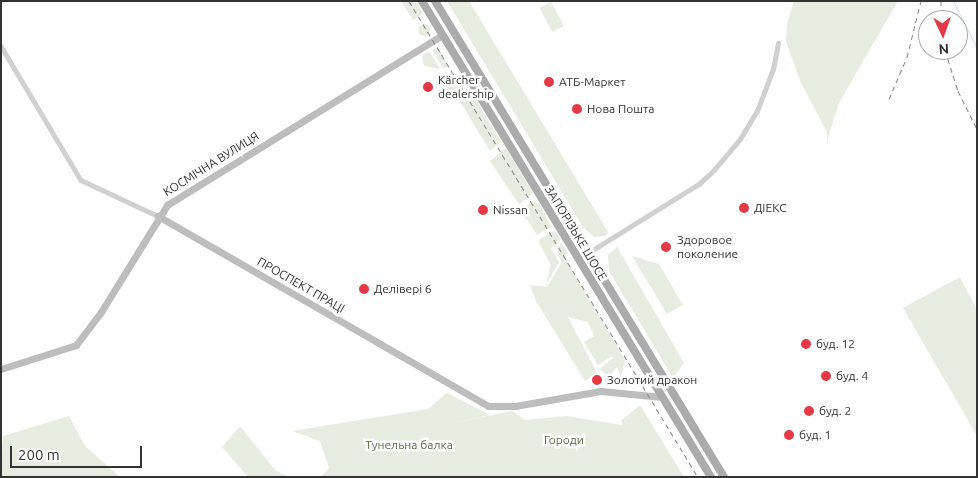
<!DOCTYPE html>
<html>
<head>
<meta charset="utf-8">
<style>
  body { margin:0 }
  #map { position:relative; width:978px; height:478px; overflow:hidden; background:#fff; font-family:Ubuntu,sans-serif }
  div>[style] { position:absolute }
  .green>* { inset:0; background:#e6ecdf; transform-origin:0 0 }
  .round { border-radius:50% }
  .stream>* { height:1px; margin:-0.5px; padding:0 0.5px; transform-origin:0.5px; border-radius:0.5px; background:#cfe2ee }
  .street>* { height:4.5px; margin:-2.25px; padding:0 2.25px; transform-origin:2.25px; border-radius:2.25px; background:#d0d0d0 }
  .secondary>* { height:7px; margin:-3.5px; padding:0 3.5px; transform-origin:3.5px; border-radius:3.5px; background:#bdbdbd }
  .primary>* { height:8px; margin:-4px; padding:0 4px; transform-origin:4px; border-radius:4px; background:#ababab }
  .rail>* { height:1px; margin-top:-0.5px; transform-origin:0; background:repeating-linear-gradient(90deg,#888 0 5px,transparent 0 9px) }
  .dots>* { width:14px; height:14px; translate:-50% -50%; box-sizing:border-box; border:2px solid #fff; border-radius:50% }
  span { translate:-50% -50%; white-space:nowrap; text-align:center; line-height:1.15; -webkit-text-stroke:5px #fff; paint-order:stroke }
  .poi-label { font-size:12px; color:#333 }
  .left { translate:0 -50%; text-align:left }
  .street-label { font-size:12px; color:#333 }
  .park-label { font-size:12px; color:#56703f }
  .frame { position:absolute; inset:0; border:2px solid #333; pointer-events:none }
  .north { position:absolute; left:918px; top:10px; width:50px; height:50px; box-sizing:border-box; background:#fff; border:1px solid #adadad; border-radius:50%; rotate:177deg; font-size:14px; font-weight:700; line-height:20px; text-align:center; color:#333 }
  .north::after { content:''; display:block; margin:auto; width:18px; height:22px; background:#e63946; clip-path:polygon(50% 0,100% 100%,50% 72%,0 100%) }
  .scale { position:absolute; left:10px; top:446px; width:132px; height:22px; box-sizing:border-box; border:2px solid #333; border-top:0; padding-left:6px; font-size:15px; line-height:18px; white-space:nowrap; color:#333; -webkit-text-stroke:4px #fff; paint-order:stroke }
</style>
</head>
<body>
<div id="map">
  <div class="green">
    <div style="clip-path:polygon(401px 1px,416px 1px,423px 14px,413px 20px)"></div>
    <div style="clip-path:polygon(447px 1px,469px 1px,608px 232px,606px 236px,594px 237px,583px 227px)"></div>
    <div style="clip-path:polygon(794px 1px,898px 1px,839px 103px,827px 141px,827px 132px,800px 81px,786px 41px,787px 24px)"></div>
    <div style="left:551px;top:2px;width:27px;height:13px;rotate:62deg"></div>
    <div class="round" style="left:418px;top:24px;width:12px;height:12px"></div>
    <div style="clip-path:polygon(438px 48px,449px 66px,447px 67px,443px 68px,432px 50px)"></div>
    <div style="clip-path:polygon(429px 51px,440px 69px,424px 66px,422px 56px)"></div>
    <div style="clip-path:polygon(456px 74px,465px 87px,451px 96px,443px 84px,444px 77px)"></div>
    <div style="clip-path:polygon(468px 95px,473px 95px,501px 142px,490px 151px,459px 100px)"></div>
    <div style="clip-path:polygon(506px 148px,533px 193px,519px 204px,490px 161px)"></div>
    <div style="clip-path:polygon(539px 203px,551px 227px,537px 235px,521px 210px,529px 204px)"></div>
    <div style="clip-path:polygon(554px 231px,561px 239px,551px 248px,559px 262px,546px 285px,551px 265px,539px 243px,540px 239px)"></div>
    <div style="clip-path:polygon(561px 242px,568px 253px,565px 258px,625px 360px,621px 377px,617px 367px,609px 376px,600px 369px,613px 358px,610px 355px,611px 357px,598px 365px,584px 342px,594px 336px,588px 322px,568px 317px,597px 373px,585px 381px,536px 301px,530px 285px,547px 287px,562px 262px,557px 254px)"></div>
    <div style="clip-path:polygon(617px 247px,684px 363px,673px 378px,609px 271px,608px 255px)"></div>
    <div style="clip-path:polygon(632px 256px,659px 264px,683px 305px,667px 314px)"></div>
    <div style="clip-path:polygon(960px 277px,977px 310px,977px 436px,903px 308px)"></div>
    <div style="clip-path:polygon(447px 393px,490px 415px,448px 424px,512px 411px,525px 420px,566px 416px,622px 425px,622px 420px,640px 405px,684px 477px,321px 477px,329px 468px,320px 441px,292px 431px,428px 409px)"></div>
    <div style="clip-path:polygon(69px 416px,85px 446px,120px 477px,1px 477px,3px 436px)"></div>
    <div style="clip-path:polygon(240px 426px,275px 470px,288px 477px,248px 477px,222px 447px)"></div>
  </div>
  <div class="stream">
    <div style="left:953px;top:1px;width:53px;rotate:62.9deg"></div>
  </div>
  <div class="street">
    <div style="left:1px;top:46px;width:156px;rotate:59.2deg"></div>
    <div style="left:81px;top:180px;width:85px;rotate:25.1deg"></div>
    <div style="left:588px;top:253px;width:131px;rotate:-31.9deg"></div>
    <div style="left:699px;top:184px;width:21px;rotate:-43deg"></div>
    <div style="left:714px;top:170px;width:40px;rotate:-50deg"></div>
    <div style="left:740px;top:139px;width:33px;rotate:-59deg"></div>
    <div style="left:757px;top:111px;width:45px;rotate:-69.1deg"></div>
    <div style="left:773px;top:69px;width:26px;rotate:-79deg"></div>
  </div>
  <div class="secondary">
    <div style="left:158px;top:216px;width:381px;rotate:29.9deg"></div>
    <div style="left:488px;top:406px;width:27px"></div>
    <div style="left:515px;top:406px;width:87px;rotate:-9.9deg"></div>
    <div style="left:601px;top:391px;width:61px;rotate:5.6deg"></div>
    <div style="left:1px;top:369px;width:79px;rotate:-17.7deg"></div>
    <div style="left:76px;top:345px;width:41px;rotate:-52.9deg"></div>
    <div style="left:101px;top:312px;width:126px;rotate:-58.3deg"></div>
    <div style="left:167px;top:205px;width:323px;rotate:-31.7deg"></div>
  </div>
  <div class="primary">
    <div style="left:422px;top:1px;width:557px;rotate:58.74deg"></div>
    <div style="left:435px;top:1px;width:557px;rotate:58.74deg"></div>
  </div>
  <div class="rail">
    <div style="left:409px;top:1px;width:557px;rotate:58.74deg"></div>
    <div style="left:941px;top:1px;width:19px;rotate:90deg"></div>
    <div style="left:945px;top:50px;width:43px;rotate:72.4deg"></div>
    <div style="left:958px;top:91px;width:42px;rotate:63.4deg"></div>
    <div style="left:889px;top:99px;width:46px;rotate:-66.8deg"></div>
    <div style="left:907px;top:57px;width:58px;rotate:-76deg"></div>
  </div>
  <div class="dots">
    <div style="left:549px;top:82px;background:#e63946"></div>
    <div style="left:428px;top:87px;background:#e63946"></div>
    <div style="left:577px;top:109px;background:#e63946"></div>
    <div style="left:744px;top:208px;background:#e63946"></div>
    <div style="left:483px;top:210px;background:#e63946"></div>
    <div style="left:666px;top:247px;background:#e63946"></div>
    <div style="left:364px;top:289px;background:#e63946"></div>
    <div style="left:806px;top:344px;background:#e63946"></div>
    <div style="left:826px;top:376px;background:#e63946"></div>
    <div style="left:597px;top:380px;background:#e63946"></div>
    <div style="left:809px;top:411px;background:#e63946"></div>
    <div style="left:789px;top:435px;background:#e63946"></div>
  </div>
  <div class="poi-label">
    <span class="left" style="left:438px;top:87px">Kärcher<br>dealership</span>
    <span class="left" style="left:559px;top:82px">АТБ-Маркет</span>
    <span class="left" style="left:587px;top:109px">Нова Пошта</span>
    <span class="left" style="left:754px;top:208px">ДІЕКС</span>
    <span class="left" style="left:493px;top:210px">Nissan</span>
    <span class="left" style="left:677px;top:247px">Здоровое<br>поколение</span>
    <span class="left" style="left:374px;top:289px">Делівері 6</span>
    <span class="left" style="left:816px;top:344px">буд. 12</span>
    <span class="left" style="left:836px;top:376px">буд. 4</span>
    <span class="left" style="left:607px;top:380px">Золотий дракон</span>
    <span class="left" style="left:819px;top:411px">буд. 2</span>
    <span class="left" style="left:799px;top:435px">буд. 1</span>
  </div>
  <div class="street-label">
    <span style="left:211px;top:164px;rotate:-32deg">КОСМІЧНА ВУЛИЦЯ</span>
    <span style="left:576px;top:233px;rotate:59deg">ЗАПОРІЗЬКЕ ШОСЕ</span>
    <span style="left:301px;top:285px;rotate:30deg">ПРОСПЕКТ ПРАЦІ</span>
  </div>
  <div class="park-label">
    <span style="left:564px;top:440px">Городи</span>
    <span style="left:409px;top:445px">Тунельна балка</span>
  </div>
  <div class="frame"></div>
  <div class="north">N</div>
  <div class="scale">200 m</div>
</div>
</body>
</html>
